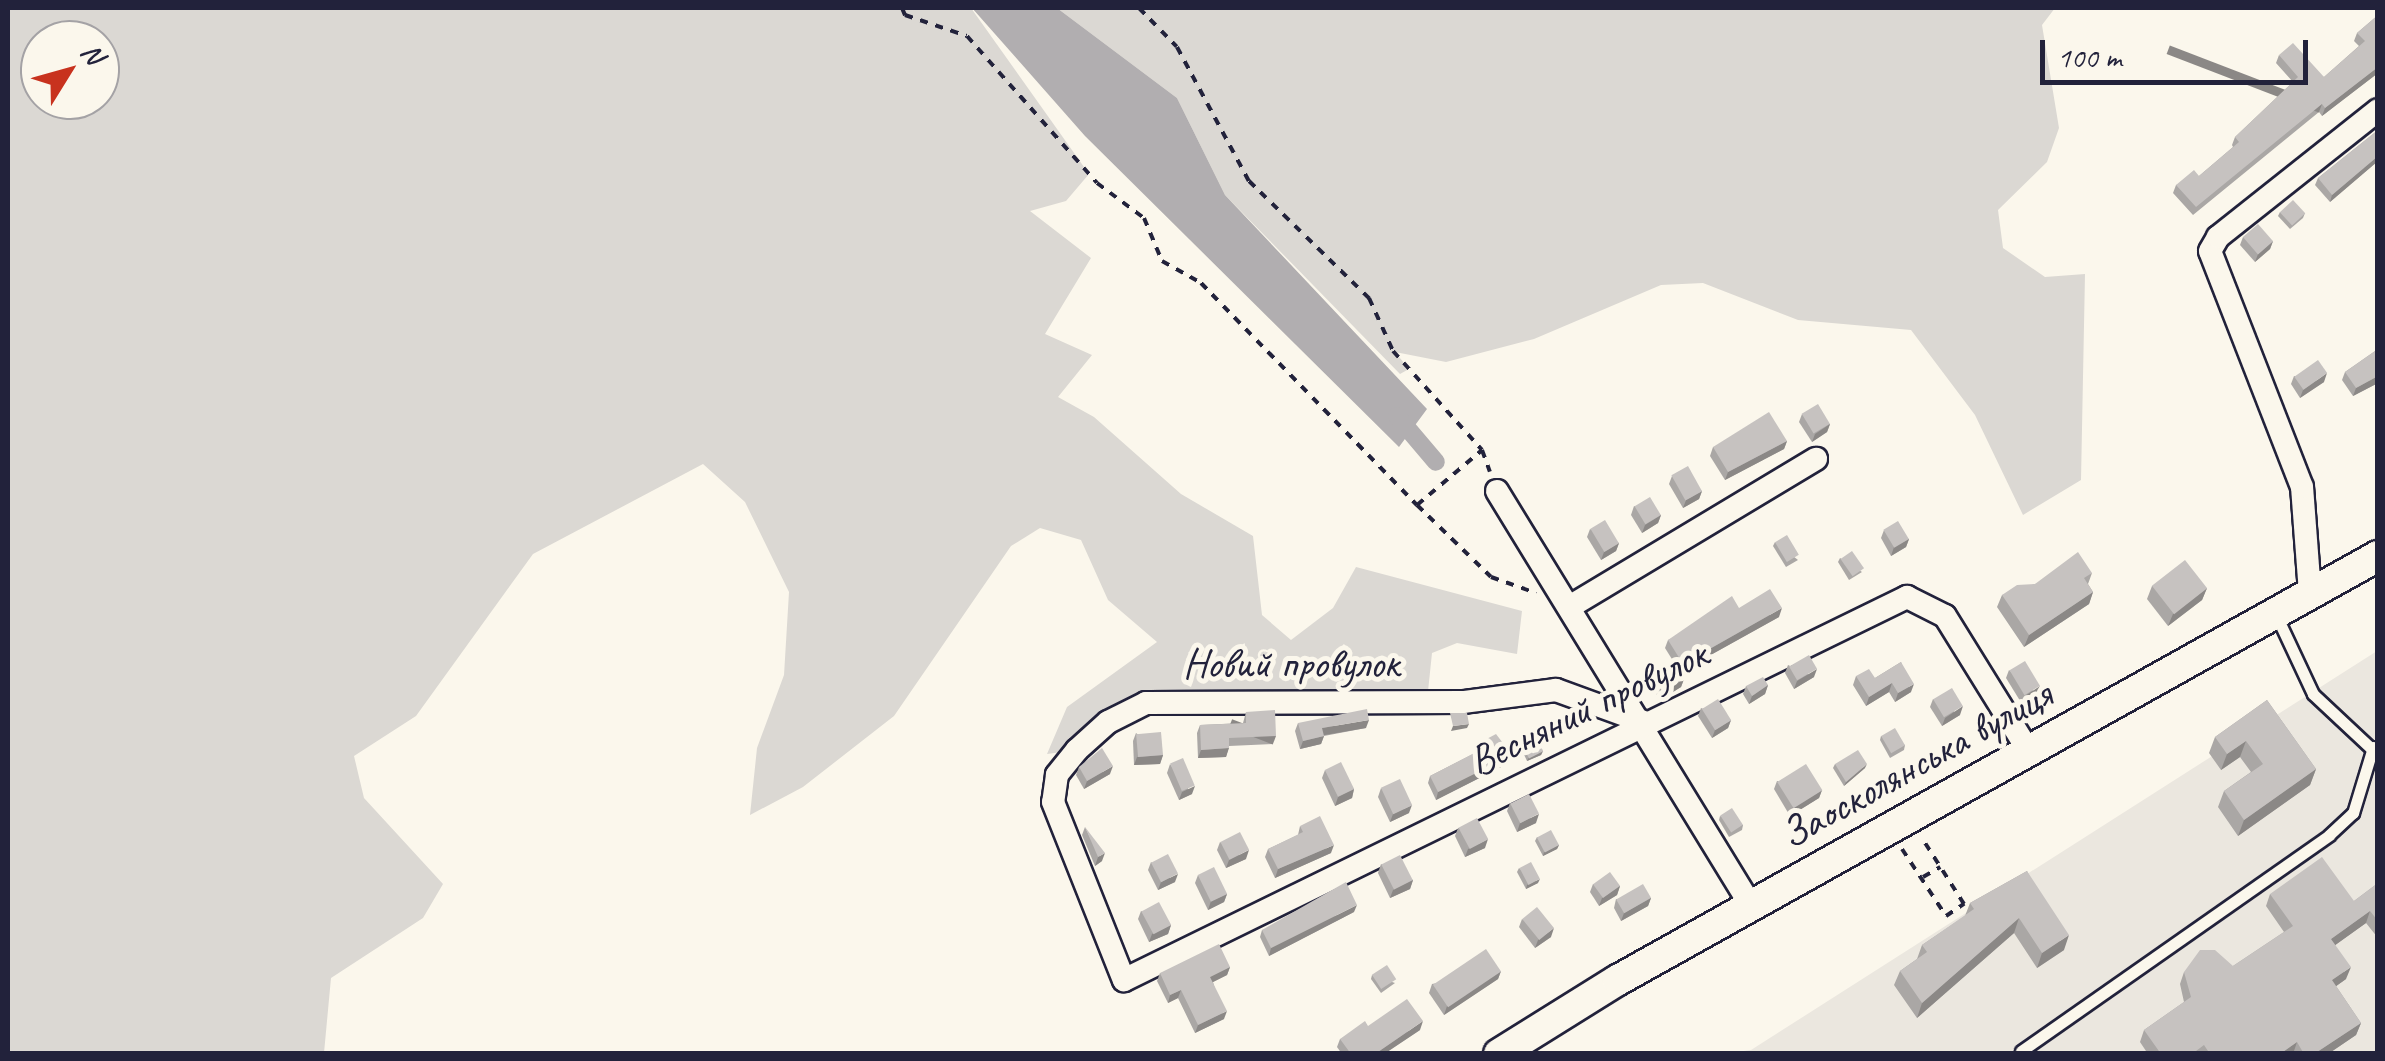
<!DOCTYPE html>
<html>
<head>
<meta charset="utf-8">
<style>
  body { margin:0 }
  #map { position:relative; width:2385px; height:1061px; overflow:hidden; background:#fbf7ec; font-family:Caveat,sans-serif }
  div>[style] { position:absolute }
  .built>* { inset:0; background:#ebe7df }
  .green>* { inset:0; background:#dbd8d3 }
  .water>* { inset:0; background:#b1aeb0 }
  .canal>* { height:18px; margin:-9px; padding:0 9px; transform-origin:9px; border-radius:9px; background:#b1aeb0 }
  .path>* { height:4px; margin-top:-2px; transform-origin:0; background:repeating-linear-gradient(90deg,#22223b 0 8px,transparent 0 16px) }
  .roads { filter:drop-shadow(2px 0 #22223b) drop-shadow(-2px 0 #22223b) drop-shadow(0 2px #22223b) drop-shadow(0 -2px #22223b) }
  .lane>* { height:11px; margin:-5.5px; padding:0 5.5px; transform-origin:5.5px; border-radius:5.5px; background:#fbf7ec }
  .street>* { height:22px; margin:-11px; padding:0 11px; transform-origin:11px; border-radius:11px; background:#fbf7ec }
  .secondary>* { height:30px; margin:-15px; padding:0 15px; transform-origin:15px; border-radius:15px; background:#fbf7ec }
  .wall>* { inset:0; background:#aaa7a5 }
  .shaded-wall>* { inset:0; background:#8b8886; transform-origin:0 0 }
  .building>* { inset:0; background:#c6c2c0; transform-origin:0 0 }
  span { translate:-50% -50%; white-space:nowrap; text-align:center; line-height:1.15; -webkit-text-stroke:10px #fbf7ec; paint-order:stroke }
  .street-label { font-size:42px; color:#22223b }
  .frame { position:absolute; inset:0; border:10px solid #22223b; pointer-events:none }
  .north { position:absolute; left:20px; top:20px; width:100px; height:100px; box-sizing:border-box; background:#fbf7ec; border:2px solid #a4a2a5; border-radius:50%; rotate:53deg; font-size:28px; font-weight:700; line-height:40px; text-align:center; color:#22223b }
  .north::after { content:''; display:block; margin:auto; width:35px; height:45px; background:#c8321e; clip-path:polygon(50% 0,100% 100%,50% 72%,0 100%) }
  .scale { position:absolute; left:2040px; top:40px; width:268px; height:45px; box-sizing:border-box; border:5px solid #22223b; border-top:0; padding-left:12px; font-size:30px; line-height:35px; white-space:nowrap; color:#22223b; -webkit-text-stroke:8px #fbf7ec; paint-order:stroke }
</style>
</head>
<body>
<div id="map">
  <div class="built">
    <div style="clip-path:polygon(2377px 651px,2377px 1053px,1721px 1054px,1751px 1050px)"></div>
  </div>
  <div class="green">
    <div style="clip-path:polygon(evenodd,8px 8px,971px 8px,1089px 174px,1066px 201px,1030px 211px,1091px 258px,1045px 334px,1092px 355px,1058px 397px,1094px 417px,1181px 494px,1253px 536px,1262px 615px,1291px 640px,1333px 608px,1356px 567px,1522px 611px,1517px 654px,1457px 643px,1432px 653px,1427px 701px,1179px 698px,1077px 750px,1047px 754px,1067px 707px,1157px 642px,1108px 600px,1081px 540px,1040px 528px,1011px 546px,894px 716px,803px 787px,750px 815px,757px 748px,784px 675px,789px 592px,745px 502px,703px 464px,533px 554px,416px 716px,354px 756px,364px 798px,443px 884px,423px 918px,331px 978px,324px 1053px,8px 1053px,8px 8px,40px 40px,100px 40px,100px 100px,40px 100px,40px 40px)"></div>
    <div style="clip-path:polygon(1057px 8px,2055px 8px,2042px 25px,2059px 128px,2047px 162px,1998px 210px,2003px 248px,2045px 277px,2085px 274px,2081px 480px,2023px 515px,1975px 415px,1911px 330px,1798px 320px,1703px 283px,1661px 285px,1534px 339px,1446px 362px,1395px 352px,1409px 369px,1400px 374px,1225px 195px,1177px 98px)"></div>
  </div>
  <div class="water">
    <div style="clip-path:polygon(972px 8px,1057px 8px,1177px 98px,1225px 195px,1427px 409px,1399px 447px,1085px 136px)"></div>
  </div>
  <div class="canal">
    <div style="left:1397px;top:416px;width:60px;rotate:49.7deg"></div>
  </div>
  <div class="path">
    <div style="left:902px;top:8px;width:8px;rotate:67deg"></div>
    <div style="left:905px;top:15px;width:65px;rotate:18.7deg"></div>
    <div style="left:967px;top:36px;width:196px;rotate:48.5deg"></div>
    <div style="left:1097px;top:183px;width:59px;rotate:36.7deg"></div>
    <div style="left:1144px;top:218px;width:47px;rotate:67.3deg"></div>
    <div style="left:1162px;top:261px;width:45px;rotate:29.4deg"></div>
    <div style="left:1201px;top:283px;width:310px;rotate:45.8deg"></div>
    <div style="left:1417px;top:505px;width:85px;rotate:-40.2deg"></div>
    <div style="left:1482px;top:450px;width:23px;rotate:70deg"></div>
    <div style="left:1139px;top:8px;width:54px;rotate:45.7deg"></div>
    <div style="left:1177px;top:47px;width:152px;rotate:61.8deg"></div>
    <div style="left:1249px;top:181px;width:168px;rotate:44.3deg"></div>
    <div style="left:1369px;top:298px;width:58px;rotate:65.6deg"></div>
    <div style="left:1393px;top:351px;width:133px;rotate:48deg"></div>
    <div style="left:1417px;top:505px;width:103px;rotate:44.2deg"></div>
    <div style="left:1491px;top:577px;width:48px;rotate:19.6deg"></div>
    <div style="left:1902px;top:849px;width:80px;rotate:56.7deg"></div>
    <div style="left:1946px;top:916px;width:22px;rotate:-34deg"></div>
    <div style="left:1964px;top:904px;width:78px;rotate:-122.5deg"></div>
    <div style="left:1923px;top:877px;width:20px;rotate:-30deg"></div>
  </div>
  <div class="roads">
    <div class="lane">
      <div style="left:2277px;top:617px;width:85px;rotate:64.9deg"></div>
      <div style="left:2313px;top:694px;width:86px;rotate:43.1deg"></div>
      <div style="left:2021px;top:1051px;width:376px;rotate:-35deg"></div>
      <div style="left:2329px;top:835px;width:33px;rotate:-43deg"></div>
      <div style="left:2353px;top:813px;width:69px;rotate:-73.1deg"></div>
    </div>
    <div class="street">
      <div style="left:1497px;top:491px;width:486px;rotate:58.5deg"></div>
      <div style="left:2310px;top:593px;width:106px;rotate:-94.3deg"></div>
      <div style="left:2302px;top:487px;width:253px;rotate:-111.3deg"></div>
      <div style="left:2210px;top:251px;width:16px;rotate:-60deg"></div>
      <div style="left:2218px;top:237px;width:204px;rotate:-38.4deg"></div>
      <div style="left:1571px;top:606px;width:286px;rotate:-31deg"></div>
      <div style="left:1644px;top:722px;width:94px;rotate:-160deg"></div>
      <div style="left:1556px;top:690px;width:94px;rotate:172.6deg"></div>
      <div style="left:1463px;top:702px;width:317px;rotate:179.8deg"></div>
      <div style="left:1146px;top:703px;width:42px;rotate:153.4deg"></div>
      <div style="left:1108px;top:722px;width:42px;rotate:137.9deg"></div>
      <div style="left:1077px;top:750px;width:32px;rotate:129deg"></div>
      <div style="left:1057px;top:775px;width:27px;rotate:98deg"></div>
      <div style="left:1053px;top:802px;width:192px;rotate:68.3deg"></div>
      <div style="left:1124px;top:980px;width:872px;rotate:-26.07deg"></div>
      <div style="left:1907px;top:597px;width:42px;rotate:26.6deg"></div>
      <div style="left:1945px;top:616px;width:158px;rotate:58.2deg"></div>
    </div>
    <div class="secondary">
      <div style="left:1499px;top:1054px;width:140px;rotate:-31.9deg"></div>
      <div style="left:1618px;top:980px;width:870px;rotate:-29.16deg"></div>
    </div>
  </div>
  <div class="wall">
    <div style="clip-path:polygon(2378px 15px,2378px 73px,2322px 116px,2319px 112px,2193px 215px,2173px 193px,2176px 185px,2199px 176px,2233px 147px,2232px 145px,2235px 137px,2293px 82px,2276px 63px,2279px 55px,2324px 77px,2359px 46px,2354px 41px,2357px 33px)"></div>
    <div style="clip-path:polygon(2378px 130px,2378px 161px,2330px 202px,2315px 185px,2318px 178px)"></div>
    <div style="clip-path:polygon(2280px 212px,2305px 213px,2303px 218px,2290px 229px,2278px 216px)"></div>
    <div style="clip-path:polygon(2243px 237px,2273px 241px,2270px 249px,2255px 262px,2240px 245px)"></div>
    <div style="clip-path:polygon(2378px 349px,2378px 383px,2353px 396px,2342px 380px,2345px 372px)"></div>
    <div style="clip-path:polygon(2294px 376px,2324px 382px,2300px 398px,2291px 384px)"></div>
    <div style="clip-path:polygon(1802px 414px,1830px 424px,1827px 432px,1812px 442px,1799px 422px)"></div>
    <div style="clip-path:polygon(1787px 441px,1784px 449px,1725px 480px,1710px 456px,1713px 447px)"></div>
    <div style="clip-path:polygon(1672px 476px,1702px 491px,1699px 499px,1683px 508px,1669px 484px)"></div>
    <div style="clip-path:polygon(1634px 506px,1661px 515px,1658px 523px,1642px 533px,1631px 515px)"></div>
    <div style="clip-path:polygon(1590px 529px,1619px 543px,1616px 551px,1601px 560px,1587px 537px)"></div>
    <div style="clip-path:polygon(1884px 530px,1909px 539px,1906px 547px,1891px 556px,1881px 538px)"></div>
    <div style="clip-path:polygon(1775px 542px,1798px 560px,1786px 567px,1773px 546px)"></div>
    <div style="clip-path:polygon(1840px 558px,1862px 572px,1849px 580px,1838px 562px)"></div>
    <div style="clip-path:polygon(2092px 573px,2088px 584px,2093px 592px,2089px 604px,2024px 647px,1997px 607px,2002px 595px,2035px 584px)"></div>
    <div style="clip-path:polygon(2152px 586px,2207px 588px,2202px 600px,2168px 626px,2147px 599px)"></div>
    <div style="clip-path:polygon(1739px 608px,1779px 617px,1680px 672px,1665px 648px,1668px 640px)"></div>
    <div style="clip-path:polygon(1901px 662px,1911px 692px,1895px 702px,1889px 692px,1866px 706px,1853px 685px,1856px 676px,1875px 678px)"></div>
    <div style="clip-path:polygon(1788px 665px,1814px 677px,1794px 689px,1785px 673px)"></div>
    <div style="clip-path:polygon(2009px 670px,2037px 694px,2022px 704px,2006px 678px)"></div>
    <div style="clip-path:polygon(1652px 674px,1684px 679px,1681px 687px,1660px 700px,1649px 682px)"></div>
    <div style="clip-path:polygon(1768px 685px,1765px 694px,1749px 704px,1743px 694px,1746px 686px)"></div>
    <div style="clip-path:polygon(1933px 699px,1960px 715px,1942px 726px,1930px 707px)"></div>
    <div style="clip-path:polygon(2267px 700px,2316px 769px,2310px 785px,2238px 836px,2218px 807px,2224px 791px,2251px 772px,2240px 757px,2221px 770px,2209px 753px,2215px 737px)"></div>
    <div style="clip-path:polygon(1701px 708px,1731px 720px,1728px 728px,1712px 738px,1698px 716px)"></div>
    <div style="clip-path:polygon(1246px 712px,1273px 744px,1229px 746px,1226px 757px,1198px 758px,1197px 733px,1200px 725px,1243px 723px)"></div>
    <div style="clip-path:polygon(1298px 723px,1366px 728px,1324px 736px,1321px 744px,1300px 749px,1295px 731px)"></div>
    <div style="clip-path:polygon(1136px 733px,1163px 755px,1160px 764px,1134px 765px,1133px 741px)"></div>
    <div style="clip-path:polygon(1881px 736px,1905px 745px,1904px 750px,1890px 758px,1880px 740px)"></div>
    <div style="clip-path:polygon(1481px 742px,1509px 763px,1436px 800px,1428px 783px,1430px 776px,1479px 751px,1478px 749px)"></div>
    <div style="clip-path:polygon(1522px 744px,1543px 751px,1541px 755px,1527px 761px,1521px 748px)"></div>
    <div style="clip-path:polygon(1170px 764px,1192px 794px,1179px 800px,1167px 773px)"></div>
    <div style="clip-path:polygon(1835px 764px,1865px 768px,1844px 786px,1833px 768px)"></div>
    <div style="clip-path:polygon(1079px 767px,1110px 774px,1084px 789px,1076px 775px)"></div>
    <div style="clip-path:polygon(1325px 770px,1354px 789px,1352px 798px,1335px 806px,1322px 778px)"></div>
    <div style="clip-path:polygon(1777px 781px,1822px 790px,1819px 798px,1790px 816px,1774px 789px)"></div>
    <div style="clip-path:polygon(1381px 788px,1409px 813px,1390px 822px,1378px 797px)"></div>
    <div style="clip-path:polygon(1510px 803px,1536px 823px,1517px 832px,1507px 811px)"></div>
    <div style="clip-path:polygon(1720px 816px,1743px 825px,1742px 830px,1729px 837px,1719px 820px)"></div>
    <div style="clip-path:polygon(1300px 826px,1331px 853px,1275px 878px,1265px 857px,1268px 849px,1298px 835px)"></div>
    <div style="clip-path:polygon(1085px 827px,1102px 861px,1095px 866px,1082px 835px)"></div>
    <div style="clip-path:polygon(1458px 828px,1485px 848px,1465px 857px,1455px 836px)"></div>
    <div style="clip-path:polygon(1537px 837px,1559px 845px,1557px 849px,1543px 856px,1535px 841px)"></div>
    <div style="clip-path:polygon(1220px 842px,1246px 859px,1226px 868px,1217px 850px)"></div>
    <div style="clip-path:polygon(1151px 862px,1175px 882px,1158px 890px,1148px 870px)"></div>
    <div style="clip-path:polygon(1381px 864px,1413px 880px,1410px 889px,1390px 898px,1378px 873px)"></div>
    <div style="clip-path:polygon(1519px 868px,1538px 883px,1526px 889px,1517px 872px)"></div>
    <div style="clip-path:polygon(2027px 871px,2064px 950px,2037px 968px,2014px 933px,1917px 1018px,1894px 985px,1900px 971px,1917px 959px,1922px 945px,1965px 916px,1970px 903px)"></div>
    <div style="clip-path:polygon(1198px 875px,1227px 894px,1224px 902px,1208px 910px,1195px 883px)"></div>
    <div style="clip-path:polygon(2378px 883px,2378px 938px,2366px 923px,2335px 945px,2346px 979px,2336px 986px,2361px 1023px,2356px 1035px,2328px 1054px,2148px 1054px,2140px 1042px,2144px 1030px,2184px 1002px,2180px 984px,2184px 972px,2233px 966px,2284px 932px,2266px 906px,2270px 894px,2354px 901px)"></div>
    <div style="clip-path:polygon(1593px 884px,1620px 886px,1617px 895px,1599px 906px,1590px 892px)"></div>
    <div style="clip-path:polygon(1651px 898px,1648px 906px,1621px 921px,1614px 908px,1616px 899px)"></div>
    <div style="clip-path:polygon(1141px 911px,1171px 925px,1168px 934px,1149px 942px,1138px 919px)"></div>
    <div style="clip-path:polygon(1354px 912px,1269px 956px,1260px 937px,1262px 930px)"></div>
    <div style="clip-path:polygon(1522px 919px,1551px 937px,1535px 948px,1519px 927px)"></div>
    <div style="clip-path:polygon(1230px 967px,1227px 975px,1213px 982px,1224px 1019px,1195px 1033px,1178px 998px,1168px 1003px,1157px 981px,1160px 973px)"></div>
    <div style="clip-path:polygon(1501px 971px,1498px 979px,1444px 1015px,1429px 993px,1432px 984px)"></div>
    <div style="clip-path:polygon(1372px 975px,1395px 983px,1381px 993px,1371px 979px)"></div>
    <div style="clip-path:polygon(1420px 1030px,1384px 1054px,1342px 1054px,1337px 1047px,1340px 1039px)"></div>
  </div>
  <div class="shaded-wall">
    <div style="clip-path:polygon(2378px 67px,2378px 73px,2322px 116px,2325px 108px)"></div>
    <div style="left:2322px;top:104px;width:9px;height:163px;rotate:111deg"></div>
    <div style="clip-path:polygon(2378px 156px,2378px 161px,2330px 202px,2332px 195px)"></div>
    <div style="clip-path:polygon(2273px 241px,2270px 249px,2255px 262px,2258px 254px)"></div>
    <div style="clip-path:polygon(2327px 373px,2324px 382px,2300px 398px,2303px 390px)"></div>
    <div style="clip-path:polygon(2378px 376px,2378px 383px,2353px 396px,2356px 388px)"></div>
    <div style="clip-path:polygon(1830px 424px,1827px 432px,1812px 442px,1815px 434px)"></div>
    <div style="clip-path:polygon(1787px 441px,1784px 449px,1725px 480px,1728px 472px)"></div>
    <div style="clip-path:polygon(1702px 491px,1699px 499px,1683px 508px,1686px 500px)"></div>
    <div style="clip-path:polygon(1661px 515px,1658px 523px,1642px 533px,1645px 525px)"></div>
    <div style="clip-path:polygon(1909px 539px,1906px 547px,1891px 556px,1894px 547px)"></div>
    <div style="clip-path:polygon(1619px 543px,1616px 551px,1601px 560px,1604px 552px)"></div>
    <div style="clip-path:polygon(2207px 588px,2202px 600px,2168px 626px,2173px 614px)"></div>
    <div style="clip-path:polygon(2093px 592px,2089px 604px,2024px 647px,2029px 635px)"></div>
    <div style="clip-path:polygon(1782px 608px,1779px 617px,1680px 672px,1683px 664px)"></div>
    <div style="clip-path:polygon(1817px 669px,1814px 677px,1794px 689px,1797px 681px)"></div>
    <div style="clip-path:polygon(1684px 679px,1681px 687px,1660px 700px,1663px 692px)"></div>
    <div style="clip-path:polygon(1892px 683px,1889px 692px,1866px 706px,1869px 697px)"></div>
    <div style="clip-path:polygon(1914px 684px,1911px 692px,1895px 702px,1898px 693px)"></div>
    <div style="clip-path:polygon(1768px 685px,1765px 694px,1749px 704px,1752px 696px)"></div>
    <div style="clip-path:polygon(2040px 686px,2037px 694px,2022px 704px,2025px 696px)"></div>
    <div style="clip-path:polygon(1963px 706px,1960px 715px,1942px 726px,1945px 718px)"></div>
    <div style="clip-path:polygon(1369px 720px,1366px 728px,1319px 736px,1322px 728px)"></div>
    <div style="clip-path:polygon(1731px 720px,1728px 728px,1712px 738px,1715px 730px)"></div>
    <div style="clip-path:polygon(1469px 724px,1467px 728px,1451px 731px,1453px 726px)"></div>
    <div style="left:1276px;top:736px;width:9px;height:47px;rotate:111deg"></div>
    <div style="clip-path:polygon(1324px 736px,1321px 744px,1300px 749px,1303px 741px)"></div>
    <div style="clip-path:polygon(2246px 741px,2240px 757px,2221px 770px,2227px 754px)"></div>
    <div style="clip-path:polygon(1229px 748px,1226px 757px,1198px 758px,1201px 750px)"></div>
    <div style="clip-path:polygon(1543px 751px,1541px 755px,1527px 761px,1529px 757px)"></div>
    <div style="clip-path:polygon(1163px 755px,1160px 764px,1134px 765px,1137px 757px)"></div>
    <div style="clip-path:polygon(1512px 755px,1509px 763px,1436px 800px,1438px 792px)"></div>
    <div style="clip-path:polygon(1867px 764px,1865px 768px,1844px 786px,1846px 782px)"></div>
    <div style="clip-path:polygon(1113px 766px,1110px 774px,1084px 789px,1087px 781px)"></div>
    <div style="clip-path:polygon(2316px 769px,2310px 785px,2238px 836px,2244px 820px)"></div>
    <div style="clip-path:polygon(1195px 786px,1192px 794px,1179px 800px,1182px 792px)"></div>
    <div style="clip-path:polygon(1354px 789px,1352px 798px,1335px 806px,1338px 797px)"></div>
    <div style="clip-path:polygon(1822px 790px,1819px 798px,1790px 816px,1793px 807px)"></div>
    <div style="clip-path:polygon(1412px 805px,1409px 813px,1390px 822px,1393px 814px)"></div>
    <div style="clip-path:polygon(1539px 814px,1536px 823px,1517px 832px,1520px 823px)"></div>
    <div style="clip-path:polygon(1488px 839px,1485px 848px,1465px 857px,1468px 849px)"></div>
    <div style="clip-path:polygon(1334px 845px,1331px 853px,1275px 878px,1278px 869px)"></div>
    <div style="clip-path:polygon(1559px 845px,1557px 849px,1543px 856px,1544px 852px)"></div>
    <div style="clip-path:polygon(1249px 850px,1246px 859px,1226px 868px,1229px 860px)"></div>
    <div style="clip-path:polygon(1105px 853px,1102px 861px,1095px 866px,1098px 857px)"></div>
    <div style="clip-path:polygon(1178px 874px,1175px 882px,1158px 890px,1161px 882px)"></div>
    <div style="clip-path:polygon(1540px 879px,1538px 883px,1526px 889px,1527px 885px)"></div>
    <div style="clip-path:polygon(1413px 880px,1410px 889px,1390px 898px,1393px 890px)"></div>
    <div style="clip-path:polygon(1620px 886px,1617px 895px,1599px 906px,1602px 898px)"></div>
    <div style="clip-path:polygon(1227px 894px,1224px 902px,1208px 910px,1211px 901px)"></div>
    <div style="clip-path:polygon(1651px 898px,1648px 906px,1621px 921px,1624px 913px)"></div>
    <div style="clip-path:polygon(1357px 905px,1354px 912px,1269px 956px,1271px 948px)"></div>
    <div style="clip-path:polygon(2370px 911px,2366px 923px,2327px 951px,2331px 939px)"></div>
    <div style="clip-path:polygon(2019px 918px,2014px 933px,1917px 1018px,1922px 1003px)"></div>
    <div style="clip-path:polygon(1171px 925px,1168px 934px,1149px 942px,1152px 934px)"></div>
    <div style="clip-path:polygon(1554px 928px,1551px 937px,1535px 948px,1538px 940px)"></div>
    <div style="clip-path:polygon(2069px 935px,2064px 950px,2037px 968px,2042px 953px)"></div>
    <div style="clip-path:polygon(1230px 967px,1227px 975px,1207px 985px,1210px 977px)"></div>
    <div style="clip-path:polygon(2351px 967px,2346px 979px,2328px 992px,2332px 980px)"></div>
    <div style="clip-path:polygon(1501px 971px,1498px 979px,1444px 1015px,1447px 1006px)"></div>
    <div style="clip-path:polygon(1181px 990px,1178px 998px,1168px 1003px,1170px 995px)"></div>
    <div style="clip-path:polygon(1227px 1011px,1224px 1019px,1195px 1033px,1198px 1025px)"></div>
    <div style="clip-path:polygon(1423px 1021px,1420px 1030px,1384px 1054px,1375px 1054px)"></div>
    <div style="clip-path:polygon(2361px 1023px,2356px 1035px,2328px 1054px,2314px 1054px)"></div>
    <div style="clip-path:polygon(2297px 1042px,2293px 1054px,2280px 1054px)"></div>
  </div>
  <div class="building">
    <div style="clip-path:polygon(2378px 15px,2378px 67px,2325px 108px,2322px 104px,2196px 207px,2176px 185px,2194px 170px,2199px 176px,2239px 142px,2235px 137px,2298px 77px,2279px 55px,2293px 43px,2324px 77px,2365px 41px,2357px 33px)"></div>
    <div style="clip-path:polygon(2378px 130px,2378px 156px,2332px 195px,2318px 178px)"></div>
    <div style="left:2293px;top:200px;width:18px;height:18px;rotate:47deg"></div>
    <div style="left:2258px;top:224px;width:23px;height:20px;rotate:49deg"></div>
    <div style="clip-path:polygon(2378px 349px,2378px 376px,2356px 388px,2345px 372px)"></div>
    <div style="left:2318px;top:360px;width:16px;height:29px;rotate:55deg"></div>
    <div style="left:1818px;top:404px;width:23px;height:19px;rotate:59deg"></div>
    <div style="clip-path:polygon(1769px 412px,1787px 441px,1728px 472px,1713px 447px)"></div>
    <div style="left:1688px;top:466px;width:29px;height:19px;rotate:61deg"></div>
    <div style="left:1650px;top:497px;width:21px;height:18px;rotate:59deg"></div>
    <div style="left:1605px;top:520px;width:27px;height:17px;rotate:59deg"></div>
    <div style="left:1898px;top:521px;width:21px;height:17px;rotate:59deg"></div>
    <div style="left:1787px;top:535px;width:23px;height:14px;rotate:59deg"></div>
    <div style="left:1852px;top:551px;width:21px;height:14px;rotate:55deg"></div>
    <div style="clip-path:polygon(2078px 552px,2092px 573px,2084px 578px,2093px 592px,2029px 635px,2002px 595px,2017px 585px,2035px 584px)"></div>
    <div style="left:2185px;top:560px;width:36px;height:42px;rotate:52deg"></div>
    <div style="clip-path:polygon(1770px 589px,1782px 608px,1683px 664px,1668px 640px,1732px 596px,1739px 608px)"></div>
    <div style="left:1809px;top:655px;width:16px;height:23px;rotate:60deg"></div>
    <div style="left:1673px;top:661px;width:21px;height:25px;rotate:59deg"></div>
    <div style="left:2025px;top:661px;width:29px;height:18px;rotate:59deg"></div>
    <div style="clip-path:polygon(1901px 662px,1914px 684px,1898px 693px,1892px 683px,1869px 697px,1856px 676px,1869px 669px,1875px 678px)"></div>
    <div style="clip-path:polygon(1763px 677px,1768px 685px,1752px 696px,1746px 686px)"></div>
    <div style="left:1952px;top:688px;width:21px;height:22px;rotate:59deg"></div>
    <div style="left:1718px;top:699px;width:25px;height:19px;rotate:58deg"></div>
    <div style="clip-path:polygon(2267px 700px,2316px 769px,2244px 820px,2224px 791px,2263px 764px,2246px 741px,2227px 754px,2215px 737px)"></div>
    <div style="clip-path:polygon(1367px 709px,1369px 720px,1322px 728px,1324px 736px,1303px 741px,1298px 723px)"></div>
    <div style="clip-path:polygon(1275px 710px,1276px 736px,1229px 738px,1229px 748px,1201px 750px,1200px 725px,1246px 723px,1246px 712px)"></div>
    <div style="clip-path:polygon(1450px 713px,1467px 713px,1469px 724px,1453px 726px)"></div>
    <div style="left:1895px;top:728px;width:20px;height:16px;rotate:60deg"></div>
    <div style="left:1161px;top:732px;width:23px;height:25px;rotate:85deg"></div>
    <div style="clip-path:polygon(1496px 734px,1512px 755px,1438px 792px,1430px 776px,1484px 748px,1481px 742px)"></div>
    <div style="left:1536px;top:737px;width:16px;height:16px;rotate:63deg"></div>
    <div style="clip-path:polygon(1102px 748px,1113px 766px,1087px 781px,1079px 767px)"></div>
    <div style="clip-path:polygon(1858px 750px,1867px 764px,1846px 782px,1835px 764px)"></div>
    <div style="left:1183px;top:758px;width:30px;height:14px;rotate:67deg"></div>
    <div style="left:1341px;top:762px;width:30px;height:18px;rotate:64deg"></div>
    <div style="left:1806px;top:764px;width:31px;height:34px;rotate:58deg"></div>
    <div style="left:1400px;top:779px;width:29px;height:21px;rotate:65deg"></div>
    <div style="left:1529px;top:794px;width:22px;height:21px;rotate:63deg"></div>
    <div style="left:1732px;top:808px;width:20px;height:14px;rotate:57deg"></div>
    <div style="clip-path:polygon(1320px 816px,1334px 845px,1278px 869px,1268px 849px,1303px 832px,1300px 826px)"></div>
    <div style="left:1477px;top:818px;width:24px;height:21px;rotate:62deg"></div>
    <div style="clip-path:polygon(1085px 827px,1105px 853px,1098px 857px)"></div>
    <div style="left:1551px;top:830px;width:17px;height:16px;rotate:62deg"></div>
    <div style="left:1240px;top:832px;width:20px;height:22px;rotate:63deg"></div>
    <div style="left:1168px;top:854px;width:22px;height:19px;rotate:63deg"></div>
    <div style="left:1400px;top:855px;width:28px;height:21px;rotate:63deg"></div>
    <div style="clip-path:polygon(2322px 857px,2354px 901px,2378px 883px,2378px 921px,2370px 911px,2331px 939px,2351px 967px,2332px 980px,2361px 1023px,2314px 1054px,2304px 1054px,2297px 1042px,2280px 1054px,2210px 1054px,2204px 1045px,2192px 1054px,2161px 1054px,2144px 1030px,2191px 997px,2184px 972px,2200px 950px,2215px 950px,2233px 966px,2293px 926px,2270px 894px)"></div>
    <div style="left:1531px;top:862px;width:19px;height:13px;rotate:62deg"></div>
    <div style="left:1214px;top:867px;width:30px;height:18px;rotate:64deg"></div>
    <div style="clip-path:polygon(2027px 871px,2069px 935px,2042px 953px,2019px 918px,1922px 1003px,1900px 971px,1927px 952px,1922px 945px,1974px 909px,1970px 903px)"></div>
    <div style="left:1610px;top:872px;width:17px;height:21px;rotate:54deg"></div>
    <div style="clip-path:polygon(1346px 882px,1357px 905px,1271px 948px,1262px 930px)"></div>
    <div style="left:1643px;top:884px;width:16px;height:31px;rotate:60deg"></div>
    <div style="left:1159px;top:902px;width:26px;height:20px;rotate:62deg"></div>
    <div style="left:1537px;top:907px;width:27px;height:19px;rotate:51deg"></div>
    <div style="clip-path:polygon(1219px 944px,1230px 967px,1210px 977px,1227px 1011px,1198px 1025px,1181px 990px,1170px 995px,1160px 973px)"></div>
    <div style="left:1486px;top:949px;width:27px;height:64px;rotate:56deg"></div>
    <div style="left:1387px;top:965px;width:17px;height:18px;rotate:57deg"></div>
    <div style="clip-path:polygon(1407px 999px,1423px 1021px,1375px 1054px,1351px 1054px,1340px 1039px,1365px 1021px,1368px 1026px)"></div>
  </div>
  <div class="street-label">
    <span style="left:1291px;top:664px">Новий провулок</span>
    <span style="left:1588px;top:708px;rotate:-26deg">Весняний провулок</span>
    <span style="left:1916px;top:765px;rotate:-29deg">Заосколянська вулиця</span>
  </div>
  <div class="frame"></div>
  <div class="north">N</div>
  <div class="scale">100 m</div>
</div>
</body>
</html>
